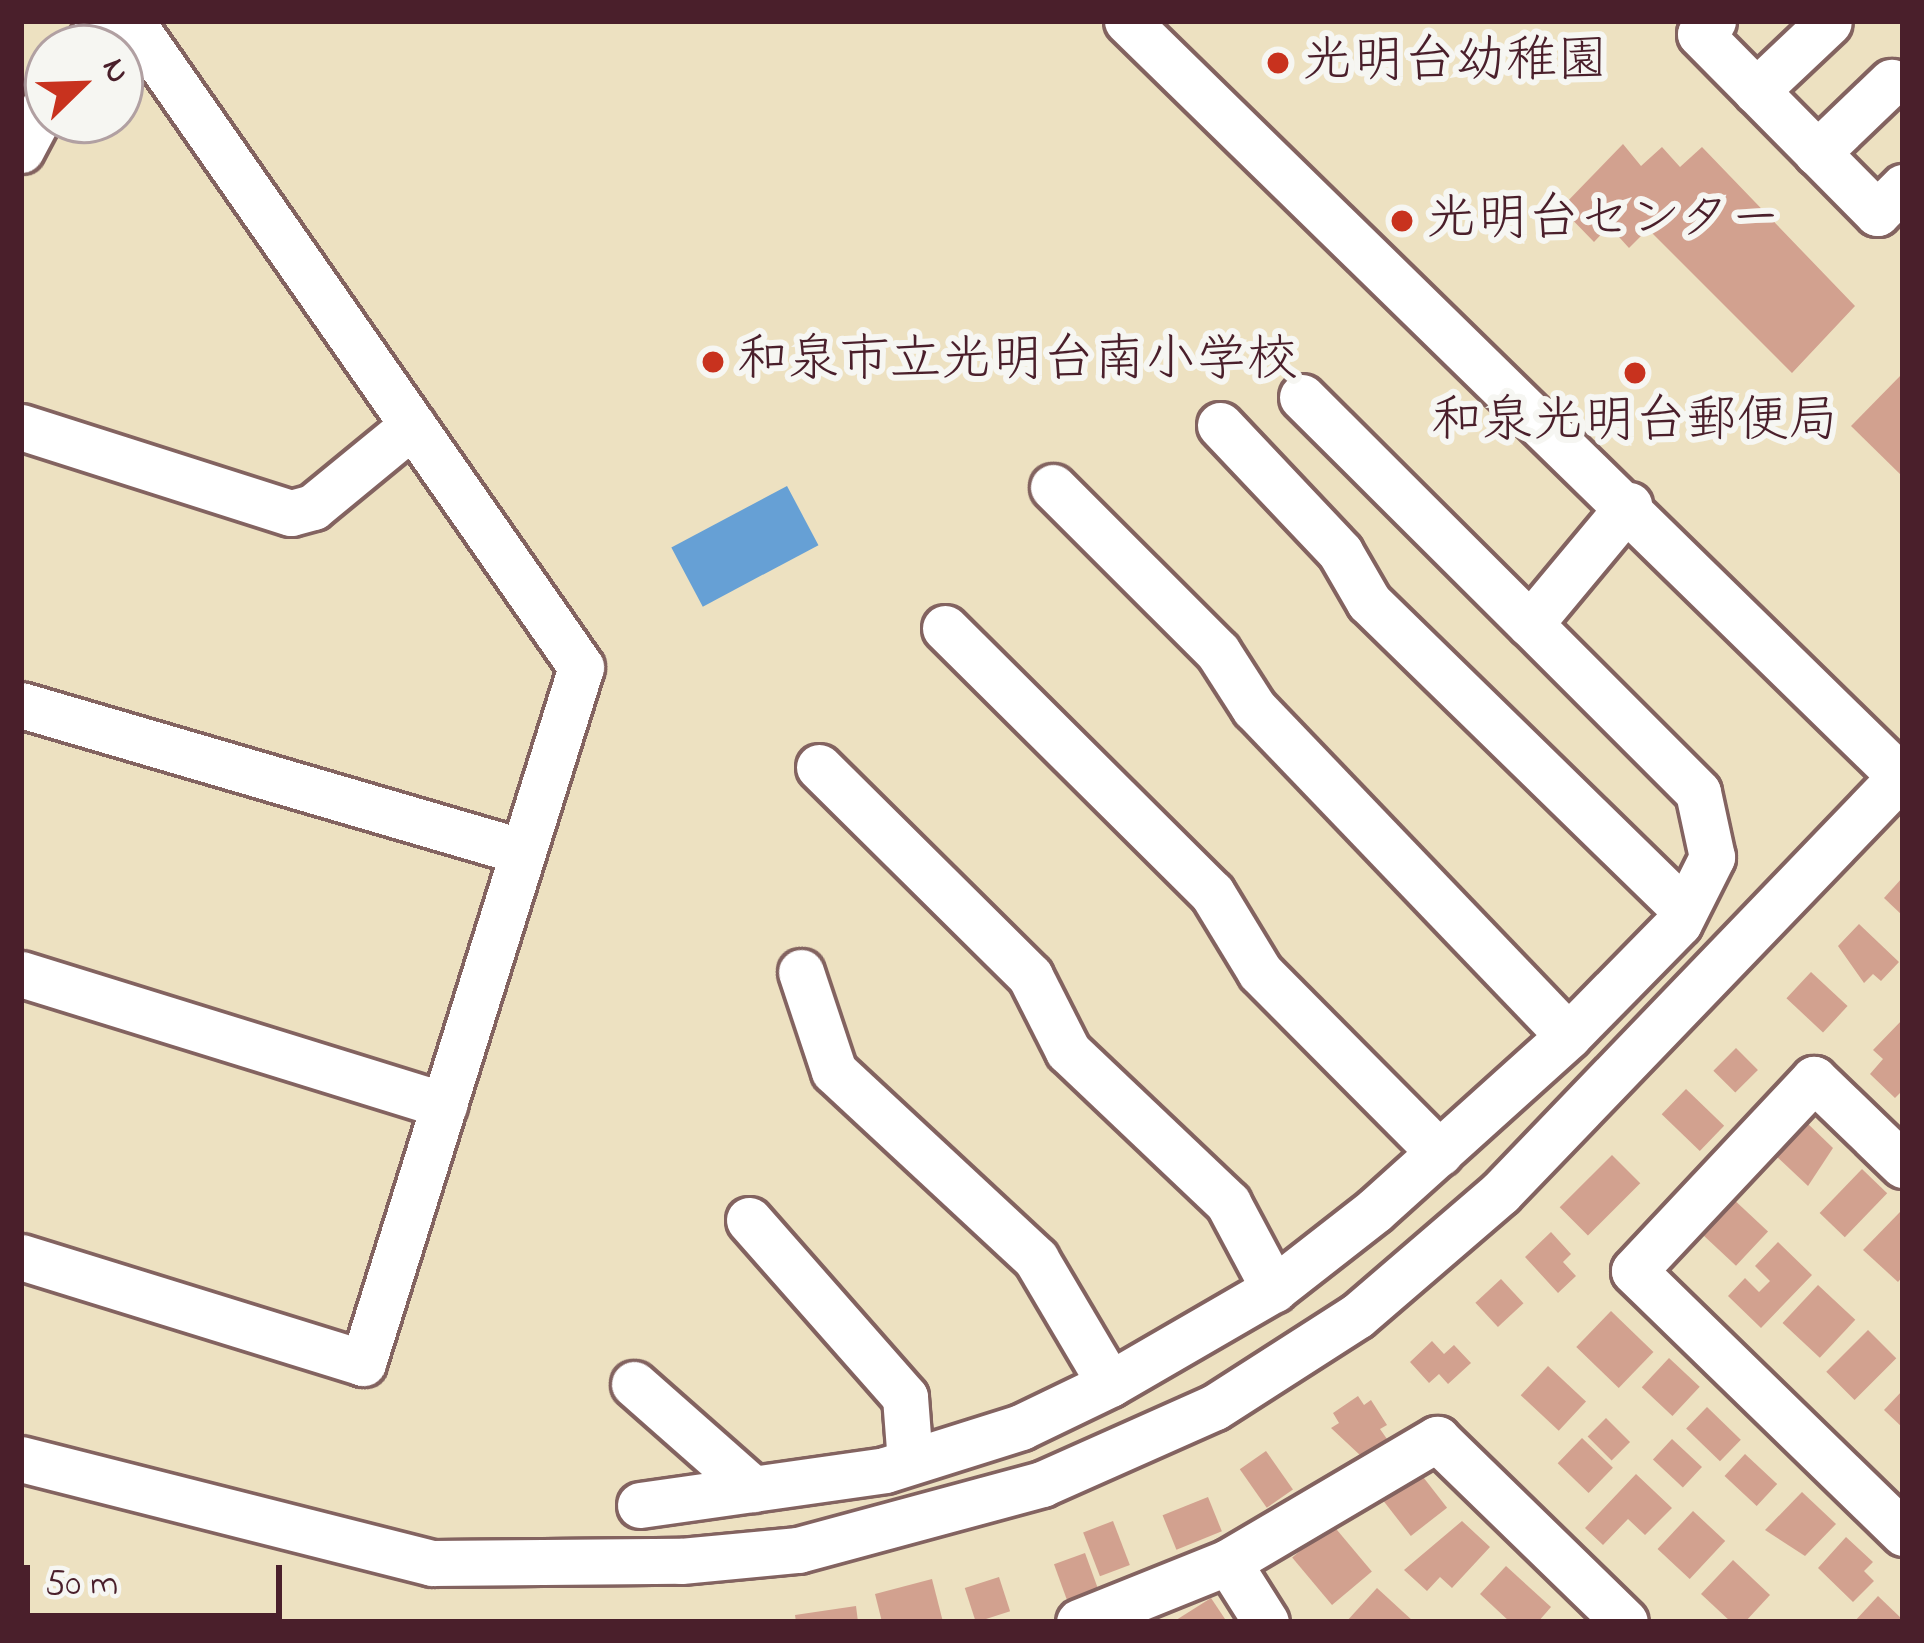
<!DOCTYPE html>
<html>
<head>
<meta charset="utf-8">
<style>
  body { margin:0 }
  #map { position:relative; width:1924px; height:1643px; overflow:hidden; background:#ede1c1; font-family:"Indie Flower","Klee One",sans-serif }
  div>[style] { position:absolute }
  .water>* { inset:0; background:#66a0d5; transform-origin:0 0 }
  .building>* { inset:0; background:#d2a18f; transform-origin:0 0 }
  .roads { filter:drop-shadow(3px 0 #836360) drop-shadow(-3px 0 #836360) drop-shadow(0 3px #836360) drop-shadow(0 -3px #836360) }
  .minor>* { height:45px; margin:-22.5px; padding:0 22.5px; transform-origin:22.5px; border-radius:22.5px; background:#fff }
  .dots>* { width:33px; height:33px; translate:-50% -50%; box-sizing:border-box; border:6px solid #f6f6f2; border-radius:50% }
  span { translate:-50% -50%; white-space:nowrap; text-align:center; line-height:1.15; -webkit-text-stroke:12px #f6f6f2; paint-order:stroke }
  .poi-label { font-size:51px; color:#4a1f2b }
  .left { translate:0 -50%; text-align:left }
  .frame { position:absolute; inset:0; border:24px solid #4a1f2b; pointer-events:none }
  .north { position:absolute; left:24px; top:24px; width:120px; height:120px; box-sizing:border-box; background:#f6f6f2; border:3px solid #b1a0a2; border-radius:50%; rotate:67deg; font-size:33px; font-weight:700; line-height:48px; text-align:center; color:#4a1f2b }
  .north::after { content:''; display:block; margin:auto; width:42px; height:54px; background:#c8321e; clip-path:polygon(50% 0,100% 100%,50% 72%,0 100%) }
  .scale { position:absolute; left:24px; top:1565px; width:258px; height:54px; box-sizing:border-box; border:6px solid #4a1f2b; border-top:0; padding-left:15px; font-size:36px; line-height:42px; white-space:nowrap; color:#4a1f2b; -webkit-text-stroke:9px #f6f6f2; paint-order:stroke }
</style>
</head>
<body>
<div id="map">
  <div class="water">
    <div style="left:787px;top:486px;width:67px;height:131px;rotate:62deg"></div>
  </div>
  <div class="building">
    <div style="clip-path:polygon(1623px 144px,1641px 166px,1662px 147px,1680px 167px,1702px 147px,1855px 306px,1792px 373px,1648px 229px,1629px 248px,1609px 226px,1594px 242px,1561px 208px)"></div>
    <div style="clip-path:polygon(1903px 373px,1903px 477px,1851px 426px)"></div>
    <div style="clip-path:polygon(1903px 877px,1903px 916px,1884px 898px)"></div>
    <div style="clip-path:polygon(1859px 924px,1899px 962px,1881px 981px,1873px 974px,1864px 983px,1838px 946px)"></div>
    <div style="left:1811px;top:972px;width:50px;height:36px;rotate:43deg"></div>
    <div style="clip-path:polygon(1903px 1019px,1903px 1090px,1895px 1098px,1870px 1074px,1883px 1059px,1873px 1050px)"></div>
    <div style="left:1736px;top:1048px;width:31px;height:32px;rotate:45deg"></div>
    <div style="left:1686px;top:1089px;width:53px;height:35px;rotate:44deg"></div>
    <div style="clip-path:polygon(1805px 1121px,1833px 1148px,1808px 1186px,1774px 1154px)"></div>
    <div style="left:1612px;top:1155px;width:40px;height:74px;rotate:45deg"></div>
    <div style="left:1862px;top:1169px;width:35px;height:61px;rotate:44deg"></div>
    <div style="left:1730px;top:1196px;width:52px;height:47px;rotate:43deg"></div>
    <div style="clip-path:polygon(1900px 1212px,1903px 1276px,1898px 1282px,1863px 1250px)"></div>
    <div style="clip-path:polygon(1551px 1232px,1571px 1254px,1563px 1262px,1576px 1276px,1558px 1293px,1525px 1257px)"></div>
    <div style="clip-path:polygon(1778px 1242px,1812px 1275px,1761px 1328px,1728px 1296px,1745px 1278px,1759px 1292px,1770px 1281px,1755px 1266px)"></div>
    <div style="left:1501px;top:1279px;width:33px;height:35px;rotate:47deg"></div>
    <div style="left:1818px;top:1285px;width:51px;height:52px;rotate:43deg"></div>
    <div style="left:1611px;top:1311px;width:59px;height:50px;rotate:44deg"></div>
    <div style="left:1868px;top:1330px;width:40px;height:59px;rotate:45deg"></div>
    <div style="clip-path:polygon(1432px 1341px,1444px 1354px,1454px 1345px,1471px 1363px,1448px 1384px,1439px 1374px,1429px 1383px,1410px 1362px)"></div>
    <div style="left:1669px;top:1358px;width:42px;height:40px;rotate:43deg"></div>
    <div style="left:1548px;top:1366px;width:52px;height:40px;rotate:43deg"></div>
    <div style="clip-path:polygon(1903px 1390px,1903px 1428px,1884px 1410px)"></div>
    <div style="clip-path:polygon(1358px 1396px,1364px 1405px,1371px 1400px,1387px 1425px,1380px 1429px,1387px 1439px,1361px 1456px,1331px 1428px,1339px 1423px,1333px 1413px)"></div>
    <div style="left:1707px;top:1407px;width:47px;height:30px;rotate:44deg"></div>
    <div style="left:1606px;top:1418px;width:34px;height:26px;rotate:45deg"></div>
    <div style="left:1582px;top:1438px;width:43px;height:35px;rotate:44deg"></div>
    <div style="left:1672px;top:1439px;width:41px;height:28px;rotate:43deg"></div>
    <div style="left:1266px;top:1451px;width:47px;height:32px;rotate:55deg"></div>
    <div style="left:1745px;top:1454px;width:44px;height:30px;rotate:43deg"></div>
    <div style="left:1420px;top:1473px;width:44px;height:46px;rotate:52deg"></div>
    <div style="clip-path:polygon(1636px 1474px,1672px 1508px,1645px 1535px,1628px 1519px,1603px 1545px,1585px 1528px)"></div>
    <div style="clip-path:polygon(1802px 1492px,1836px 1524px,1805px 1556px,1765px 1530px)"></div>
    <div style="left:1208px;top:1497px;width:37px;height:49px;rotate:68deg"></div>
    <div style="left:1693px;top:1511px;width:44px;height:52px;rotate:43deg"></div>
    <div style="left:1113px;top:1521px;width:47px;height:32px;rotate:69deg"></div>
    <div style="clip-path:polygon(1462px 1521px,1490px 1547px,1452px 1588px,1440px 1577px,1427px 1591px,1404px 1570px)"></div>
    <div style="left:1332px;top:1524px;width:62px;height:52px;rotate:50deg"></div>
    <div style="clip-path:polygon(1846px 1537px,1873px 1562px,1864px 1571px,1874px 1581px,1853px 1602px,1818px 1568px)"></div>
    <div style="left:1085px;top:1553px;width:38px;height:33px;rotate:70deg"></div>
    <div style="clip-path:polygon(1733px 1560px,1770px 1595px,1745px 1622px,1731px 1622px,1701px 1594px)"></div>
    <div style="clip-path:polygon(1506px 1566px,1551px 1607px,1538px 1622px,1510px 1622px,1480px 1594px)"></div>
    <div style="left:999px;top:1577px;width:36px;height:36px;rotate:72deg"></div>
    <div style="clip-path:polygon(932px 1579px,943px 1622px,882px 1622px,875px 1594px)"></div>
    <div style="clip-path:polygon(1377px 1588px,1414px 1622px,1346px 1622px)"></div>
    <div style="clip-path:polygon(1878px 1596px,1903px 1620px,1903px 1622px,1854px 1622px)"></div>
    <div style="clip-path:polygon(1211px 1598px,1227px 1622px,1173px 1622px)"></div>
    <div style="clip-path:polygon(856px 1606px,858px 1622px,796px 1622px,795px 1615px)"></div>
  </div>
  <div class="roads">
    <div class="minor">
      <div style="left:1127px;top:21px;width:1085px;rotate:44.33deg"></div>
      <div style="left:1713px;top:21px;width:18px;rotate:135deg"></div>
      <div style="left:1700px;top:34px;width:252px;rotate:45.3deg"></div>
      <div style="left:1877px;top:213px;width:37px;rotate:-45deg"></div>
      <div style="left:85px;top:48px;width:33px;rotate:-55deg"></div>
      <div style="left:1756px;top:91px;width:100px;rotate:-43.4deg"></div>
      <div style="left:21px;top:150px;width:58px;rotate:-62.1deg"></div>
      <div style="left:1817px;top:153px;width:103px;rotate:-43.8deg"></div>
      <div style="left:1302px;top:397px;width:322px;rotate:44.9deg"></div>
      <div style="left:1220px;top:425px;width:175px;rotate:46.6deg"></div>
      <div style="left:1340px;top:552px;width:58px;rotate:59.9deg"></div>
      <div style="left:1369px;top:602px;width:441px;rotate:44.3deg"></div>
      <div style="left:21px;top:427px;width:283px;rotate:17.7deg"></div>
      <div style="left:291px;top:513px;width:23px;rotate:-15deg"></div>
      <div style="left:313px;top:507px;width:129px;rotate:-39.4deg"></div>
      <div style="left:1053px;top:487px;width:233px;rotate:45deg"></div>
      <div style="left:1218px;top:652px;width:67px;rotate:57.3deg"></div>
      <div style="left:1254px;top:708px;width:454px;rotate:46.2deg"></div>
      <div style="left:945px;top:628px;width:376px;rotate:44.8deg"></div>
      <div style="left:1212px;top:893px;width:92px;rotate:58.7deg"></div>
      <div style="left:1260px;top:972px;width:255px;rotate:45.2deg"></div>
      <div style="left:21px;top:705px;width:520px;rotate:16.31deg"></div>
      <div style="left:819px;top:767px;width:297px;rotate:44.7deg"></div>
      <div style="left:1030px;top:976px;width:84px;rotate:63.1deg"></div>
      <div style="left:1068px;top:1051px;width:221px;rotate:43.5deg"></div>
      <div style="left:1228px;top:1203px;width:98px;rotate:61.9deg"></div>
      <div style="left:801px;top:972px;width:104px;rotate:71.6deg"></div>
      <div style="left:834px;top:1071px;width:276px;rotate:42.9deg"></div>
      <div style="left:1036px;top:1259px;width:145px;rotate:59.4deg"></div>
      <div style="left:21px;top:974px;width:443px;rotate:17.2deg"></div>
      <div style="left:1903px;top:1165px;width:124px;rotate:-136deg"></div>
      <div style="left:1814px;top:1079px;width:263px;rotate:133.2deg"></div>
      <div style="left:1634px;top:1271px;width:376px;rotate:44.2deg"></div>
      <div style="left:749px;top:1220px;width:236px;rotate:48.6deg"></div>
      <div style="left:905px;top:1397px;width:65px;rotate:85.6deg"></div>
      <div style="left:21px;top:1257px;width:358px;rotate:17.2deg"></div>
      <div style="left:363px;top:1363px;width:729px;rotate:-72.61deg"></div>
      <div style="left:581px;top:667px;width:787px;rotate:-124.86deg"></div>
      <div style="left:634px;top:1384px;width:159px;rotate:41.4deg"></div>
      <div style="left:21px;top:1459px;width:424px;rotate:14.2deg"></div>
      <div style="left:432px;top:1563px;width:249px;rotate:-0.5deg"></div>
      <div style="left:681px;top:1561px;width:118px;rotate:-5.4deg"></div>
      <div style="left:798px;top:1550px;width:253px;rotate:-15.1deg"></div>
      <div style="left:1042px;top:1484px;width:189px;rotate:-24deg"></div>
      <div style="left:1215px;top:1407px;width:169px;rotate:-32.7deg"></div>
      <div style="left:1357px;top:1316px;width:189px;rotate:-40.7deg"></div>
      <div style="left:1500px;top:1193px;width:581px;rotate:-46.12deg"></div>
      <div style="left:640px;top:1505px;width:247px;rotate:-8.1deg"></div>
      <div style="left:885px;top:1470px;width:143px;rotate:-17.5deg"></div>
      <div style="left:1021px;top:1427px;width:99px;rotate:-25.8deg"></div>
      <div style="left:1110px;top:1384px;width:190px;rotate:-30.1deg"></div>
      <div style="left:1274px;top:1289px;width:128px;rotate:-38deg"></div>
      <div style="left:1375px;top:1210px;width:260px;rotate:-42deg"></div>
      <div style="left:1568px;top:1036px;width:158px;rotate:-45.5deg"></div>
      <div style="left:1679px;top:923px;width:74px;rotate:-63.4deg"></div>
      <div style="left:1712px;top:857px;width:66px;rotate:-102.2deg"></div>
      <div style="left:1698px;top:792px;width:238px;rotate:-135deg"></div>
      <div style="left:1530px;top:624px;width:155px;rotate:-50.2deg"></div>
      <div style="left:1228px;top:1562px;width:71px;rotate:57.7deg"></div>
      <div style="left:1079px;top:1622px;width:161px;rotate:-21.9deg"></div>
      <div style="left:1228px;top:1562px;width:243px;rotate:-30.5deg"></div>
      <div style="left:1437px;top:1439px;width:262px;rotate:44.2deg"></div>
    </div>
  </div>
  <div class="dots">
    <div style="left:1278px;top:63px;background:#c8321e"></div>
    <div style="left:1402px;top:221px;background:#c8321e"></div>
    <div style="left:713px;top:362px;background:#c8321e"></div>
    <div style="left:1635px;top:373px;background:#c8321e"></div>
  </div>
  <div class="poi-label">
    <span class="left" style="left:1302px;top:63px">光明台幼稚園</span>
    <span class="left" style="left:1426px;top:221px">光明台センター</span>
    <span class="left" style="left:737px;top:362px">和泉市立光明台南小学校</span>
    <span style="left:1635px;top:423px">和泉光明台郵便局</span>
  </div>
  <div class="frame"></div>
  <div class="north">N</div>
  <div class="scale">50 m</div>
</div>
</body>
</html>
